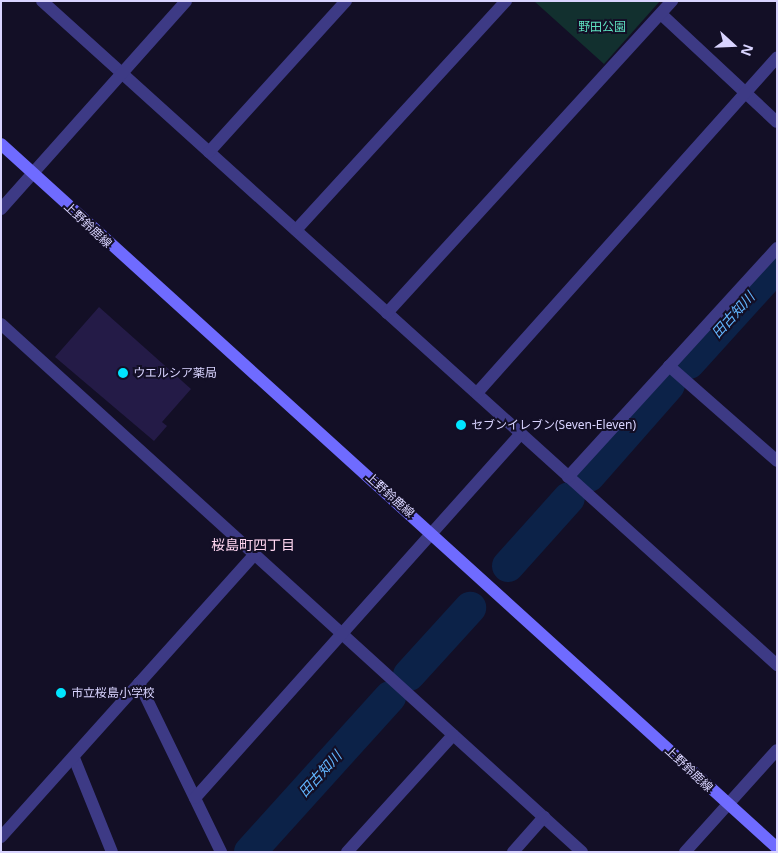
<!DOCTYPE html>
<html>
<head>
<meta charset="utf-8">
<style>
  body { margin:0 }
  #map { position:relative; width:778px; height:853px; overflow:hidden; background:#130f26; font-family:"Noto Sans","Noto Sans JP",sans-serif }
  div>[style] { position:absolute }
  .green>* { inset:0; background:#12302f }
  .river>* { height:32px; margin:-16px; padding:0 16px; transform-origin:16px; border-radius:16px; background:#0c2248 }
  .building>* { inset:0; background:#241b47 }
  .street>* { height:12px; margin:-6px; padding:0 6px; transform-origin:6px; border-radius:6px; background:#3d3a85 }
  .secondary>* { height:12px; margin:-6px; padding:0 6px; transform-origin:6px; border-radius:6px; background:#6f6bff }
  .dots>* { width:14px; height:14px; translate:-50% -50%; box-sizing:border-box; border:2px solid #130f26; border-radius:50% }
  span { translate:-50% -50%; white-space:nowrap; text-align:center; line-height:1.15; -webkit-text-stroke:4px #130f26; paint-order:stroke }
  .park-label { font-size:12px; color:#5fe0c0 }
  .street-label { font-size:12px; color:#d9d4ff }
  .poi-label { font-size:12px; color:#d9d4ff }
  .left { translate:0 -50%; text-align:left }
  .water-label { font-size:14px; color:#62b6ff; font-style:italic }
  .neighbourhood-label { font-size:14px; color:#ffd6f0 }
  .frame { position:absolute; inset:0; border:2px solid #d9d4ff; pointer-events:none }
  .north { position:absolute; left:708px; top:20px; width:50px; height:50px; -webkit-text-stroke:4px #130f26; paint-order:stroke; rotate:110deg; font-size:14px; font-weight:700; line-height:20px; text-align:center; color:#d9d4ff }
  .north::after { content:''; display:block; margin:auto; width:18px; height:22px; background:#d9d4ff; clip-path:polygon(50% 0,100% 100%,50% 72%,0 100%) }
</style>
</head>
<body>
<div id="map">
  <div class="green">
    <div style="clip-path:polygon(534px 1px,660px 1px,604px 64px)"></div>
  </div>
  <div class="river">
    <div style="left:689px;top:363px;width:131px;rotate:-47.8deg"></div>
    <div style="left:589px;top:476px;width:121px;rotate:-48.7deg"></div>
    <div style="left:508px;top:566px;width:91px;rotate:-48.1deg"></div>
    <div style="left:409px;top:675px;width:91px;rotate:-47.7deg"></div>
    <div style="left:250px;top:852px;width:209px;rotate:-47.9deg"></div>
  </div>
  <div class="building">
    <div style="clip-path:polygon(99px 307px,191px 389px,162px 422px,167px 426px,154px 441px,55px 357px)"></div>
  </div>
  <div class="street">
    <div style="left:42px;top:1px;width:991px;rotate:42.09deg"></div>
    <div style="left:661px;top:14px;width:158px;rotate:43deg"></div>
    <div style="left:209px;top:152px;width:204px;rotate:-47.8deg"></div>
    <div style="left:1px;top:209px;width:278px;rotate:-48.3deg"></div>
    <div style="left:296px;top:230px;width:311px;rotate:-47.5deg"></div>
    <div style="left:387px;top:313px;width:423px;rotate:-47.6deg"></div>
    <div style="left:1px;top:324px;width:785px;rotate:42.26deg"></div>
    <div style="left:669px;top:366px;width:144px;rotate:41.3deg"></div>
    <div style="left:477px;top:393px;width:450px;rotate:-48.2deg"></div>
    <div style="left:568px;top:477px;width:310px;rotate:-47.6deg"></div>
    <div style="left:139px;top:683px;width:188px;rotate:64.1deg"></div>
    <div style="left:74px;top:758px;width:101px;rotate:68deg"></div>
    <div style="left:195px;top:798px;width:489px;rotate:-48.2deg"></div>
    <div style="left:1px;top:837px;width:380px;rotate:-48.1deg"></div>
    <div style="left:347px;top:852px;width:158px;rotate:-47.8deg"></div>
    <div style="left:513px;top:852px;width:47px;rotate:-48.5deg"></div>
    <div style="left:685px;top:852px;width:137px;rotate:-48deg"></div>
  </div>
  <div class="secondary">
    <div style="left:1px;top:144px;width:1048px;rotate:42.21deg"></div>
  </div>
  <div class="dots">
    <div style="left:123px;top:373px;background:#00e5ff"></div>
    <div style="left:461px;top:425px;background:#00e5ff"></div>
    <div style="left:61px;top:693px;background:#00e5ff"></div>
  </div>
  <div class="park-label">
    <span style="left:602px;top:27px">野田公園</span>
  </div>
  <div class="street-label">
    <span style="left:88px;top:225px;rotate:43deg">上野鈴鹿線</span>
    <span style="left:390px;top:495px;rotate:42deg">上野鈴鹿線</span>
    <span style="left:689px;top:769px;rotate:43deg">上野鈴鹿線</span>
  </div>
  <div class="poi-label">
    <span class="left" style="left:133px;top:373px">ウエルシア薬局</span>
    <span class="left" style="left:471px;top:425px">セブンイレブン(Seven-Eleven)</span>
    <span class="left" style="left:71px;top:693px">市立桜島小学校</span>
  </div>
  <div class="water-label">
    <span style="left:733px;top:315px;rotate:-48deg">田古知川</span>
    <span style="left:320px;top:774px;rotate:-48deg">田古知川</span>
  </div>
  <div class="neighbourhood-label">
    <span style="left:253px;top:545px">桜島町四丁目</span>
  </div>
  <div class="frame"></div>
  <div class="north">N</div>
</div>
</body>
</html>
